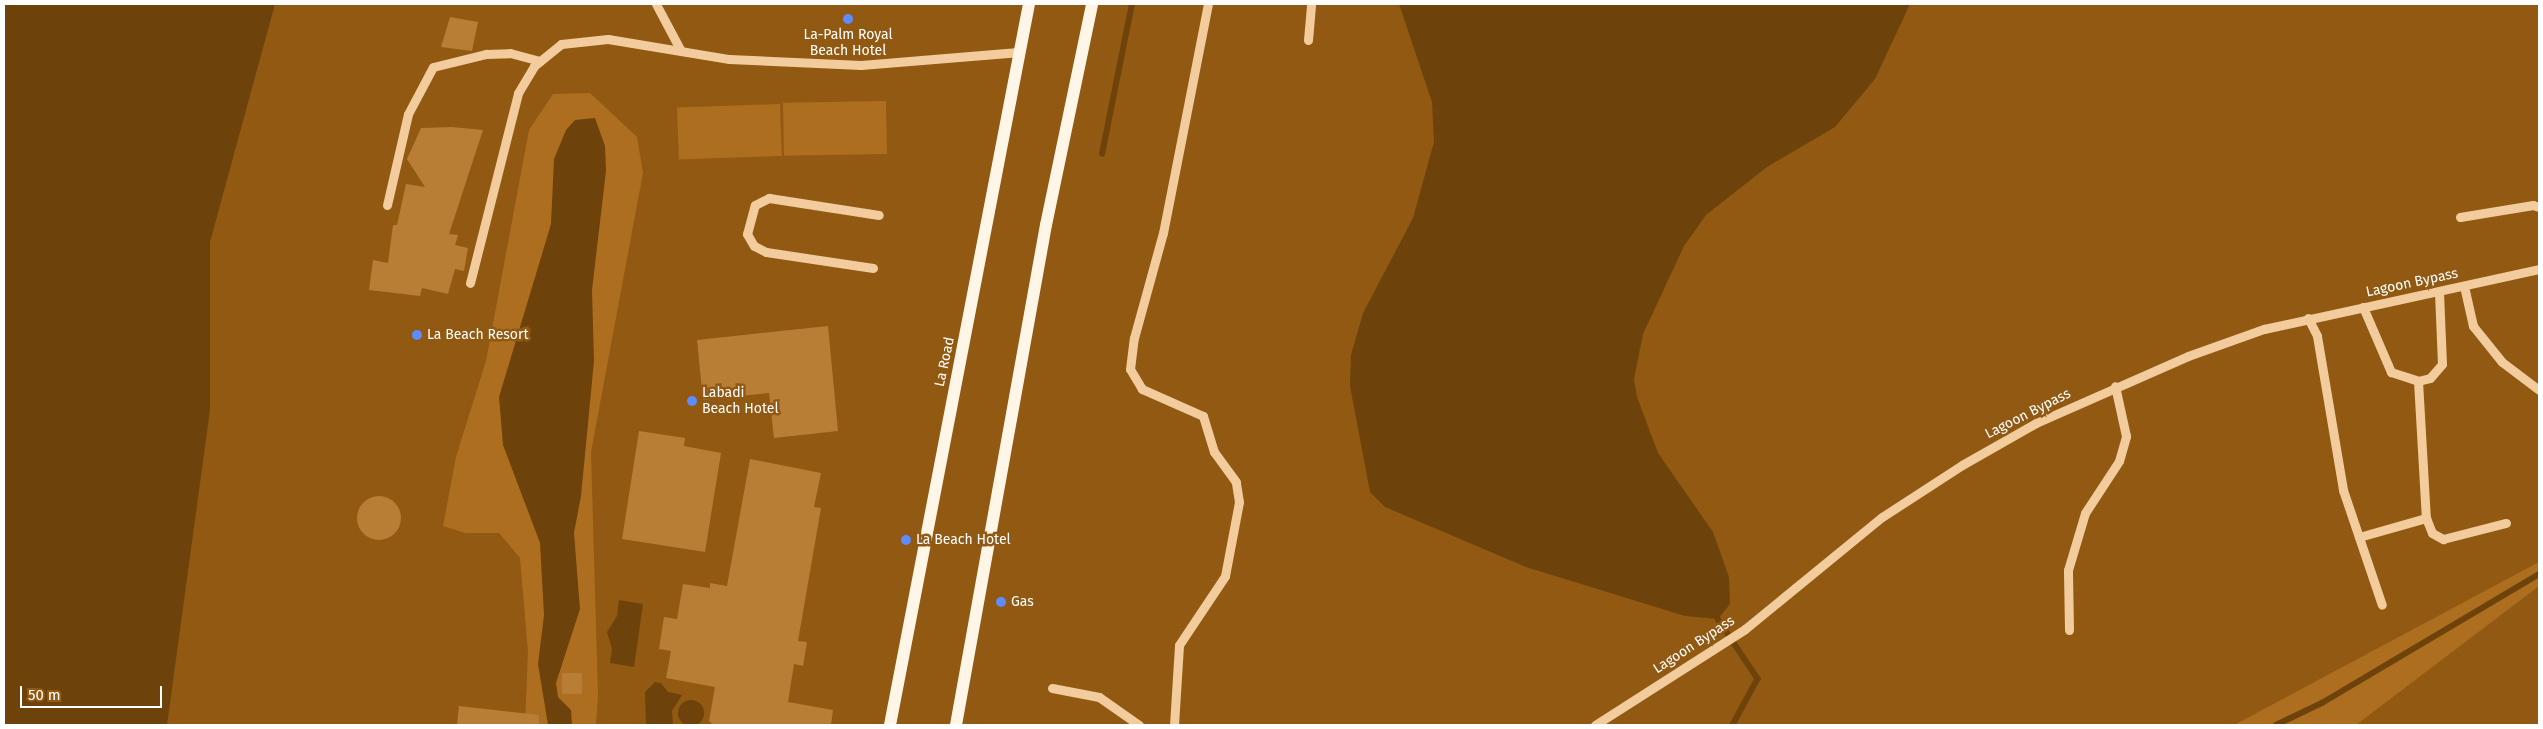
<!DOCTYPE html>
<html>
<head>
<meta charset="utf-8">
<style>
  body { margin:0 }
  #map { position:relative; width:2543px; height:729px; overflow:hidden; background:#915912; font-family:"Fira Sans",sans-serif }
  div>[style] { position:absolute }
  .green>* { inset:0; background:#ae6e20; transform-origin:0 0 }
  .water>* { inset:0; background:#6d430b }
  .round { border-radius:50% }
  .stream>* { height:5.5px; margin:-2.75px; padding:0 2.75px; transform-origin:2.75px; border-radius:2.75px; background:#6d430b }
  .building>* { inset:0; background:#b87e35; transform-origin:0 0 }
  .minor>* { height:9px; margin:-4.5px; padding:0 4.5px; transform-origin:4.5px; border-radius:4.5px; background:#f2cc9d }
  .major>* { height:12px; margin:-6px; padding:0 6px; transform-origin:6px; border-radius:6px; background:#fff6e8 }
  .dots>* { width:14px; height:14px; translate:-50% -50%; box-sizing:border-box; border:2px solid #915912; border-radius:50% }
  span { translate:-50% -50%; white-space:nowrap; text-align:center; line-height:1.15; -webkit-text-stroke:5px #915912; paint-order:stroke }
  .poi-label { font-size:14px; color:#fff }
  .left { translate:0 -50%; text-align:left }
  .street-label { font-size:14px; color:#fff }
  .frame { position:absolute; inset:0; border:5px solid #fff; pointer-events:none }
  .scale { position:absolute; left:20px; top:686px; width:142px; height:22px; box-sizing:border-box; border:2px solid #fff; border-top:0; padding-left:6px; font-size:15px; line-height:18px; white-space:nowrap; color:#fff; -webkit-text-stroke:4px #915912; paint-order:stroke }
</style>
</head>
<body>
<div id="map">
  <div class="green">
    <div style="clip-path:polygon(590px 93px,637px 137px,643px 173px,591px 452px,598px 695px,596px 725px,525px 725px,528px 652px,520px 558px,499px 533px,465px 533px,443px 526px,456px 457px,486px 361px,529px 130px,553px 94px)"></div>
    <div style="left:886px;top:101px;width:53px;height:103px;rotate:89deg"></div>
    <div style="left:780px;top:104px;width:52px;height:103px;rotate:88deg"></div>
    <div style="clip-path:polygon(2539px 562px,2539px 586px,2356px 725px,2234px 725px)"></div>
  </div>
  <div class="water">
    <div style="clip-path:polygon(4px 4px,275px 4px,210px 242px,210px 410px,167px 725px,4px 725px)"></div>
    <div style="clip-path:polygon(1399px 4px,1910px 4px,1875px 79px,1835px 127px,1767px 167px,1706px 215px,1684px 246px,1643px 334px,1634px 379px,1637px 397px,1658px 453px,1713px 532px,1729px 577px,1730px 604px,1718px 619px,1685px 616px,1526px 567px,1385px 507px,1370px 492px,1350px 386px,1351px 355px,1363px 313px,1413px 218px,1434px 142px,1432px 102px)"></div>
    <div style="clip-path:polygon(595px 118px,605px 146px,606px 171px,592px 290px,594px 361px,581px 496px,574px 533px,580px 609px,556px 683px,558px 697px,571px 710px,572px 725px,548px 725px,538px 664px,544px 615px,540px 543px,503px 445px,499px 397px,551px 224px,554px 159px,566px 130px,575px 120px)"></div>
    <div style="clip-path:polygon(619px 600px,643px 604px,634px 667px,610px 663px,612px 649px,607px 632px,617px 616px)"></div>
    <div style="clip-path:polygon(655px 682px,661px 683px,668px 692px,682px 695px,672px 711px,673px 725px,646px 725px,645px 692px)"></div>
    <div class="round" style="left:678px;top:700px;width:26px;height:26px"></div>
  </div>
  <div class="stream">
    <div style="left:1102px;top:154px;width:153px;rotate:-78.7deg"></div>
    <div style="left:1718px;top:619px;width:72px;rotate:56.3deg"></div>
    <div style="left:1758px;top:679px;width:52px;rotate:118.5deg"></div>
    <div style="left:2276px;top:725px;width:51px;rotate:-25.6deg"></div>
    <div style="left:2322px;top:703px;width:252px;rotate:-30.7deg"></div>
  </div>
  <div class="building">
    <div style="clip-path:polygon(450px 17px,478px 22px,472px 51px,441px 47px)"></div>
    <div style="clip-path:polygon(452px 127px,483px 130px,449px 234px,458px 235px,455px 245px,468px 248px,464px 271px,455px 269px,448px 294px,422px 288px,420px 296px,369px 290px,373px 260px,388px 263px,393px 225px,397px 225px,406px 184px,425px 187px,407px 159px,421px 128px)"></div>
    <div style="clip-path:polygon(828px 326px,838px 431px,774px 438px,769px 393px,703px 400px,697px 340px)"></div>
    <div style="clip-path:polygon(639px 431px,685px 438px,684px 446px,721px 453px,705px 552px,622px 539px)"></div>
    <div style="clip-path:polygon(750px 459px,821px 473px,814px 507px,821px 508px,798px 641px,807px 642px,803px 666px,794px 664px,788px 702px,833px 710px,831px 725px,713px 725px,709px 721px,715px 687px,666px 678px,671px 651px,659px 649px,664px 617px,677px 619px,683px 584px,710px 588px,710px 583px,727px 586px)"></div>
    <div class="round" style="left:357px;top:496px;width:44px;height:44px"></div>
    <div style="left:562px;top:673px;width:20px;height:21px"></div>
    <div style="clip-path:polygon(459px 706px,539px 715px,539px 725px,457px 725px)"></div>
  </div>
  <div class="minor">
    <div style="left:656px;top:4px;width:53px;rotate:62deg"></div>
    <div style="left:1308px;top:40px;width:36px;rotate:-85deg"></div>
    <div style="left:387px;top:205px;width:93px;rotate:-77deg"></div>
    <div style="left:408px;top:114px;width:53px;rotate:-62deg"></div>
    <div style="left:433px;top:67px;width:55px;rotate:-13.8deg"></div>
    <div style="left:486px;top:54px;width:24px;rotate:-2deg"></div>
    <div style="left:510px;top:53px;width:31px;rotate:15deg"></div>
    <div style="left:2460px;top:217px;width:74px;rotate:-9.3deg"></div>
    <div style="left:2533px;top:205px;width:6px;rotate:18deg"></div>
    <div style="left:873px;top:268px;width:108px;rotate:-171.5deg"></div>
    <div style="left:766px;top:252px;width:13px;rotate:-153deg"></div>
    <div style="left:754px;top:246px;width:14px;rotate:-120deg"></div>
    <div style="left:747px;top:234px;width:30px;rotate:-75deg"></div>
    <div style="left:755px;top:205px;width:16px;rotate:-27deg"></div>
    <div style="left:769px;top:198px;width:111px;rotate:8.8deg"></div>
    <div style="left:470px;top:283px;width:196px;rotate:-75.8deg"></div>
    <div style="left:518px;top:93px;width:31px;rotate:-59deg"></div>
    <div style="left:534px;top:66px;width:35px;rotate:-39deg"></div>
    <div style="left:561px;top:44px;width:47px;rotate:-6.1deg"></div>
    <div style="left:608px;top:39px;width:123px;rotate:9.4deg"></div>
    <div style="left:729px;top:59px;width:132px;rotate:2.6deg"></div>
    <div style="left:861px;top:65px;width:159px;rotate:-4.7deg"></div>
    <div style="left:2464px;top:286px;width:41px;rotate:77.3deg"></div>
    <div style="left:2473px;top:326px;width:46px;rotate:51.1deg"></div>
    <div style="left:2502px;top:362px;width:46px;rotate:37.1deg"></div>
    <div style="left:2363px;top:307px;width:71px;rotate:66.7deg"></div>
    <div style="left:2391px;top:372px;width:28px;rotate:18deg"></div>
    <div style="left:2418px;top:381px;width:12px;rotate:-14deg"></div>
    <div style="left:2430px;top:378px;width:18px;rotate:-49deg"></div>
    <div style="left:2442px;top:364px;width:71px;rotate:-92.4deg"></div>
    <div style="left:2308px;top:318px;width:20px;rotate:63deg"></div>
    <div style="left:2317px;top:336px;width:156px;rotate:80.4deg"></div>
    <div style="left:2343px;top:490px;width:121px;rotate:71.3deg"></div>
    <div style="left:2418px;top:381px;width:137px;rotate:86.7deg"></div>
    <div style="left:2426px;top:518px;width:16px;rotate:68deg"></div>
    <div style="left:2432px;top:533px;width:13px;rotate:29deg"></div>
    <div style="left:2443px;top:539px;width:65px;rotate:-14.3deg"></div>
    <div style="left:2359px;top:537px;width:70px;rotate:-15.8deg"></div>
    <div style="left:2069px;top:630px;width:60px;rotate:-91deg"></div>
    <div style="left:2068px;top:570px;width:59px;rotate:-73.4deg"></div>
    <div style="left:2085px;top:513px;width:62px;rotate:-56.8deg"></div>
    <div style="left:2119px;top:461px;width:26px;rotate:-74deg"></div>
    <div style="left:2126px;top:436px;width:51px;rotate:-102.4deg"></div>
    <div style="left:1052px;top:688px;width:48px;rotate:10.8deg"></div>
    <div style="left:1099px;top:697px;width:49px;rotate:35deg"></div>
    <div style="left:1174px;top:725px;width:80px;rotate:-86.4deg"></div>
    <div style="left:1179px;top:645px;width:83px;rotate:-56.3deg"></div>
    <div style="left:1225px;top:576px;width:75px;rotate:-79.3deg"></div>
    <div style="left:1239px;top:502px;width:20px;rotate:-99deg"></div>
    <div style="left:1236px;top:482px;width:37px;rotate:-126deg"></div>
    <div style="left:1214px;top:452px;width:38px;rotate:-107deg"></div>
    <div style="left:1203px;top:416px;width:67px;rotate:-156.1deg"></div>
    <div style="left:1142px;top:389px;width:23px;rotate:-121deg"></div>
    <div style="left:1130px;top:369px;width:31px;rotate:-83deg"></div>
    <div style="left:1134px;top:338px;width:109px;rotate:-74.6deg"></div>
    <div style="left:1163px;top:233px;width:233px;rotate:-78.9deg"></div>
    <div style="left:1595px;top:725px;width:178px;rotate:-32.6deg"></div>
    <div style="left:1745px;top:629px;width:177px;rotate:-39.3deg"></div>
    <div style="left:1882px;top:517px;width:95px;rotate:-33deg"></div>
    <div style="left:1962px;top:465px;width:85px;rotate:-29.6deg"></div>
    <div style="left:2036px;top:423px;width:166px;rotate:-23.8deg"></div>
    <div style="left:2188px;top:356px;width:81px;rotate:-19.6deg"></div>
    <div style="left:2264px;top:329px;width:281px;rotate:-12.3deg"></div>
  </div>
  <div class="major">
    <div style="left:890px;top:725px;width:734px;rotate:-79.09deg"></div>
    <div style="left:956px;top:725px;width:508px;rotate:-79.8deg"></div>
    <div style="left:1046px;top:225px;width:226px;rotate:-78.2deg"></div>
  </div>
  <div class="dots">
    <div style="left:848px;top:19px;background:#5e8cff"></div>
    <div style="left:417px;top:335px;background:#5e8cff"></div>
    <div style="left:692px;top:401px;background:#5e8cff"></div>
    <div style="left:906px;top:540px;background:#5e8cff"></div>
    <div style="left:1001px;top:602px;background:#5e8cff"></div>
  </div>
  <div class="poi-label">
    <span style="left:848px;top:43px">La-Palm Royal<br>Beach Hotel</span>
    <span class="left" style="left:427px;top:335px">La Beach Resort</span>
    <span class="left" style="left:702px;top:401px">Labadi<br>Beach Hotel</span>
    <span class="left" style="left:916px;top:540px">La Beach Hotel</span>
    <span class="left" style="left:1011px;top:602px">Gas</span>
  </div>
  <div class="street-label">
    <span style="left:2412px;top:283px;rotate:-12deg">Lagoon Bypass</span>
    <span style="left:945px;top:362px;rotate:-78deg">La Road</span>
    <span style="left:2028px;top:414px;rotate:-27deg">Lagoon Bypass</span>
    <span style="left:1694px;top:645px;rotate:-33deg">Lagoon Bypass</span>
  </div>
  <div class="frame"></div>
  <div class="scale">50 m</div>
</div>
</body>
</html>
